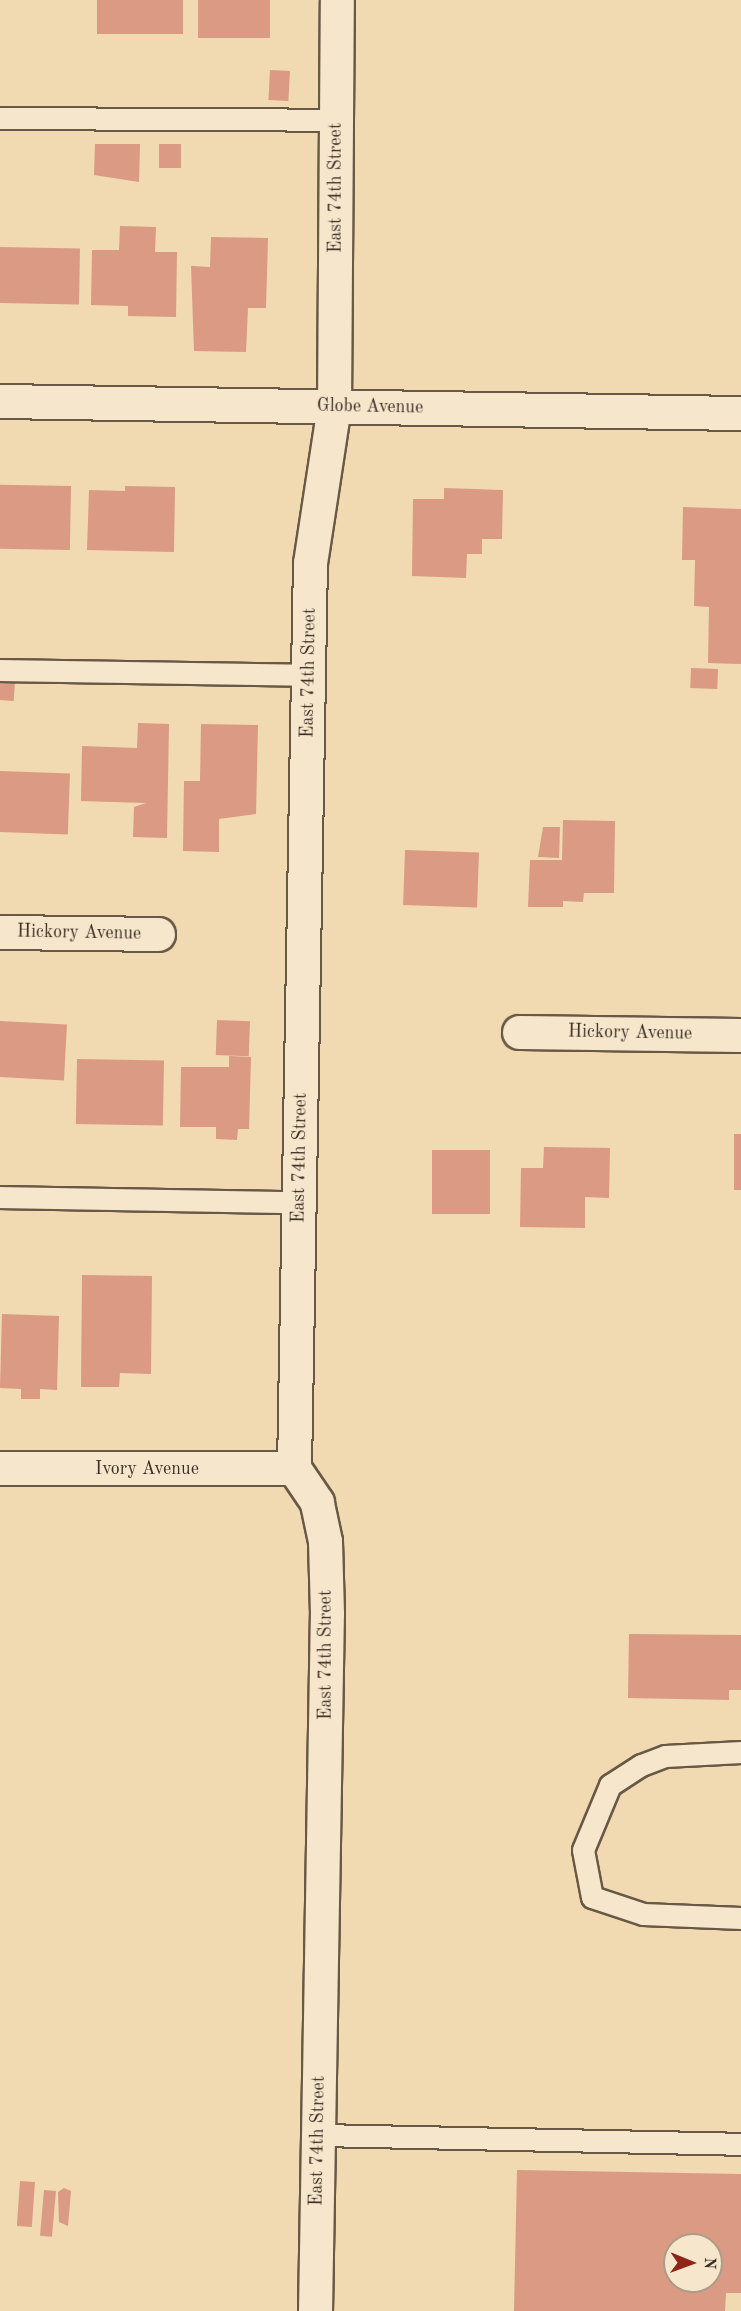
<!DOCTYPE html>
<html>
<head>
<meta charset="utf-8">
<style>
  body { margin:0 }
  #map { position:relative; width:741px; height:2311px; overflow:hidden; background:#f1d9b1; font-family:"Old Standard TT",serif }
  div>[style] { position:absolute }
  .building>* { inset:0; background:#da9a84; transform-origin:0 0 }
  .roads { filter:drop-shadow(2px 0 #685947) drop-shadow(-2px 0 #685947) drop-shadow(0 2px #685947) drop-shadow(0 -2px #685947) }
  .service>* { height:21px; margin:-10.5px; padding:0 10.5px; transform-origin:10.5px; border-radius:10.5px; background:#f6e6cc }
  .minor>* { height:33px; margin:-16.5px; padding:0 16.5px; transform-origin:16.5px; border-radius:16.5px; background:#f6e6cc }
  span { translate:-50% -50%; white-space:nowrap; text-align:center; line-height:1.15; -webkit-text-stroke:4.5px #f6e6cc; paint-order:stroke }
  .street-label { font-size:18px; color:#3a2e24 }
  .north { position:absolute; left:663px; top:2233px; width:60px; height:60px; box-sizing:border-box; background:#f6e6cc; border:2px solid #ab9c89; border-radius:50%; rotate:91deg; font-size:16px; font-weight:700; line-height:24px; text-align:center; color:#3a2e24 }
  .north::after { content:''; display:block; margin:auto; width:21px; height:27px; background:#8f2418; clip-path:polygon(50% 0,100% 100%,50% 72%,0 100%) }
</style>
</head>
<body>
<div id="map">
  <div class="building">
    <div style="left:97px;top:0;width:86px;height:34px"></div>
    <div style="left:198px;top:0;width:72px;height:38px"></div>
    <div style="left:270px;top:70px;width:20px;height:30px;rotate:3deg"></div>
    <div style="clip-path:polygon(95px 144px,140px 144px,139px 182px,94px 175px)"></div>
    <div style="left:159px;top:144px;width:22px;height:24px"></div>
    <div style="clip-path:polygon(120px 226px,156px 227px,155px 252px,177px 252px,176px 317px,128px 316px,128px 306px,91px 305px,92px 250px,119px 250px)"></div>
    <div style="clip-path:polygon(211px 237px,268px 238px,266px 308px,248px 308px,246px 352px,194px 351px,191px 266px,210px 267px)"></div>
    <div style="left:0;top:247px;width:80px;height:56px;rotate:1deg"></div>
    <div style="left:71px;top:486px;width:64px;height:71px;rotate:91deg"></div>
    <div style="clip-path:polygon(125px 486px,175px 487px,174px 552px,87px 550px,89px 490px,125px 491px)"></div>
    <div style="clip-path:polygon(444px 488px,503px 490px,502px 539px,482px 539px,482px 554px,467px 554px,466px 578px,412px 576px,413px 499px,444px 499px)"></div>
    <div style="clip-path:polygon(683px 507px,741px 509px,741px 664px,708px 663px,709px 607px,694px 606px,695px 560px,682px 560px)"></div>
    <div style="left:691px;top:668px;width:27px;height:20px;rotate:2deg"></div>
    <div style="left:0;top:681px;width:15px;height:19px;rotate:4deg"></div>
    <div style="clip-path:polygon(138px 723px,169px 724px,167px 838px,133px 837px,134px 807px,146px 803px,81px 801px,82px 746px,137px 748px)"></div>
    <div style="clip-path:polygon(201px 724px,258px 725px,256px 814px,219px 819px,219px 852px,183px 851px,184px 781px,200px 781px)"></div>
    <div style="left:0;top:771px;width:70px;height:61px;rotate:2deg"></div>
    <div style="clip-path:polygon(563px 820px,615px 821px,614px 893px,584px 893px,583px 902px,563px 901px,563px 907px,528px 907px,530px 860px,562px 860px)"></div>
    <div style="clip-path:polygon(543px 827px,560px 827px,559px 858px,538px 857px)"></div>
    <div style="left:405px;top:850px;width:74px;height:55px;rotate:2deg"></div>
    <div style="left:217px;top:1020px;width:33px;height:35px;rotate:2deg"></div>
    <div style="left:0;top:1021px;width:67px;height:56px;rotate:3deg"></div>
    <div style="clip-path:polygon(229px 1056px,251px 1057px,249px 1129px,238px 1129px,237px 1140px,216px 1139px,216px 1127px,180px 1127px,181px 1067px,229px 1067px)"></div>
    <div style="left:77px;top:1059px;width:87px;height:65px;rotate:1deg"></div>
    <div style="left:734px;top:1134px;width:7px;height:56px"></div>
    <div style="clip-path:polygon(544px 1147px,610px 1148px,609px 1198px,585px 1197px,585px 1228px,520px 1227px,521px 1168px,543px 1168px)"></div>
    <div style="left:432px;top:1150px;width:58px;height:64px"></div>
    <div style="clip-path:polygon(82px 1275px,152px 1276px,151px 1374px,120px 1373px,119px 1387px,81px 1387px)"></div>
    <div style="clip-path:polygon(2px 1314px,59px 1316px,57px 1390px,40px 1389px,40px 1399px,21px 1399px,21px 1389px,0 1388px)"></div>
    <div style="clip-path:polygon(629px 1634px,741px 1635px,741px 1690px,729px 1690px,729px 1700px,628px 1698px)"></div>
    <div style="clip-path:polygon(evenodd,517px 2170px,741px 2174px,741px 2293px,726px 2293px,725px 2311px,514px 2311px,517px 2170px,675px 2245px,711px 2245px,711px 2281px,675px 2281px,675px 2245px)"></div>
    <div style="left:20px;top:2181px;width:15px;height:45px;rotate:4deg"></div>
    <div style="clip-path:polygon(64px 2188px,71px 2191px,68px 2226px,59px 2222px,58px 2192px)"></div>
    <div style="left:44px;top:2190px;width:12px;height:46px;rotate:5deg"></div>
  </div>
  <div class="roads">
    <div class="service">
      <div style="left:0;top:118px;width:336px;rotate:0.3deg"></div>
      <div style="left:0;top:670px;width:309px;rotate:0.9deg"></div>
      <div style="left:0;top:1197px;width:299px;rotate:1deg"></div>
      <div style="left:741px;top:1752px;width:76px;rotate:177deg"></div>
      <div style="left:665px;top:1756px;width:26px;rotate:159deg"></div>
      <div style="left:641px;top:1765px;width:37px;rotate:147deg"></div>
      <div style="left:610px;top:1785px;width:70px;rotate:112.6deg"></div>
      <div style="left:583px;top:1850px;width:48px;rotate:79.2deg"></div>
      <div style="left:592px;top:1897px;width:54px;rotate:18.4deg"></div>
      <div style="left:643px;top:1914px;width:98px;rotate:2.3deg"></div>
      <div style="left:319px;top:2135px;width:422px;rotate:1.2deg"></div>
    </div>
    <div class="minor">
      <div style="left:0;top:401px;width:741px;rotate:0.93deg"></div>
      <div style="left:0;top:932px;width:158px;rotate:0.7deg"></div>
      <div style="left:519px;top:1032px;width:222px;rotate:0.8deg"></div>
      <div style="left:0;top:1468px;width:294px"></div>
      <div style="left:315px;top:2311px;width:698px;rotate:-89.02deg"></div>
      <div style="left:327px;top:1613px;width:72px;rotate:-91.6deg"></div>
      <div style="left:325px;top:1541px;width:40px;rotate:-102deg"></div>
      <div style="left:317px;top:1502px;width:41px;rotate:-124.1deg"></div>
      <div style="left:294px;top:1468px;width:905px;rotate:-88.99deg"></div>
      <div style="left:310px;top:563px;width:158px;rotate:-81.3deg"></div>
      <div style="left:334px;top:407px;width:407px;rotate:-89.6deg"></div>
    </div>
  </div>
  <div class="street-label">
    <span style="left:336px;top:188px;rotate:-90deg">East 74th Street</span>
    <span style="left:370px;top:407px;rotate:1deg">Globe Avenue</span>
    <span style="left:309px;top:673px;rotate:-89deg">East 74th Street</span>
    <span style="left:79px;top:933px;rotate:1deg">Hickory Avenue</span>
    <span style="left:630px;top:1033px;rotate:1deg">Hickory Avenue</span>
    <span style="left:300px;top:1158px;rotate:-89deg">East 74th Street</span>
    <span style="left:147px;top:1469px">Ivory Avenue</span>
    <span style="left:326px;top:1655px;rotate:-90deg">East 74th Street</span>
    <span style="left:318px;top:2141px;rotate:-89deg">East 74th Street</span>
  </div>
  <div class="north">N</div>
</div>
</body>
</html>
